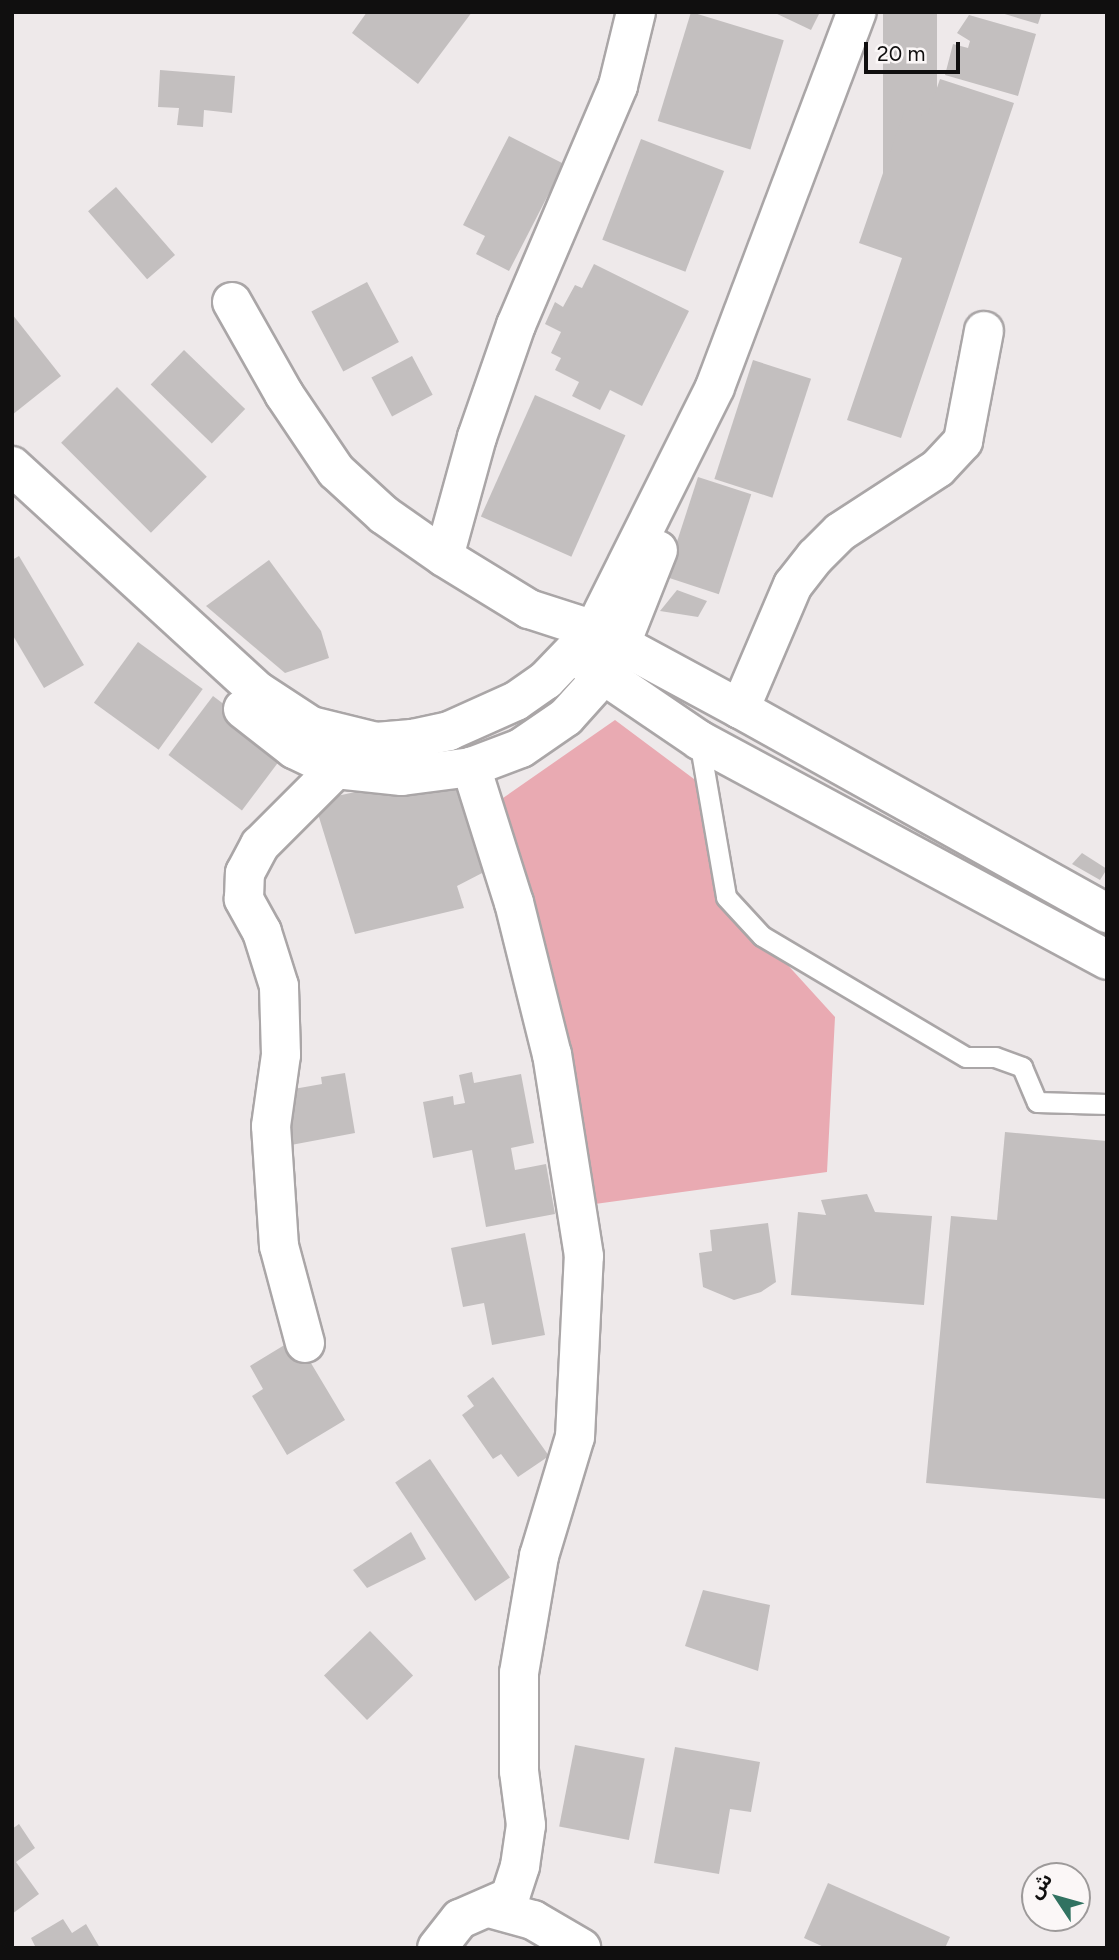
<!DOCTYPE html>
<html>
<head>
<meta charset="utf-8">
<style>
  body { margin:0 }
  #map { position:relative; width:1119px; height:1960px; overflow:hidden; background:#eee9ea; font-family:Figtree,"Noto Sans Arabic",sans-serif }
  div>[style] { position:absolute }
  .green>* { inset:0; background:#e9aab2 }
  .building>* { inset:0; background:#c3bfbf; transform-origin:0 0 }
  .roads { filter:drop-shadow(2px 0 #aaa6a7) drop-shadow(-2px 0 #aaa6a7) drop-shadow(0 2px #aaa6a7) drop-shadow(0 -2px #aaa6a7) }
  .lane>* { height:19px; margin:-9.5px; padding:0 9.5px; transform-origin:9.5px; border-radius:9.5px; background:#fff }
  .street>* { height:38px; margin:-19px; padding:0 19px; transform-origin:19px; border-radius:19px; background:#fff }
  .secondary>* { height:38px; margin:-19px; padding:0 19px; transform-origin:19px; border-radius:19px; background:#fff }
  span { translate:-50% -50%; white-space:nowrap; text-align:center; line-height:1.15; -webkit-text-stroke:7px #fbf7f7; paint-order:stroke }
  .frame { position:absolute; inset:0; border:14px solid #100f0f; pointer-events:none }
  .north { position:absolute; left:1021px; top:1862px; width:70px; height:70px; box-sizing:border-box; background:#fbf7f7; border:2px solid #9d9a9a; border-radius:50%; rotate:306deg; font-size:19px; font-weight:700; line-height:28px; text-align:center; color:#100f0f }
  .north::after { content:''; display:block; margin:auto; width:24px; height:32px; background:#317261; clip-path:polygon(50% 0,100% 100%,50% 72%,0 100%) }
  .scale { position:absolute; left:864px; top:42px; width:96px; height:32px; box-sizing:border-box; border:4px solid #100f0f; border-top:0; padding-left:9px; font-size:21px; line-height:24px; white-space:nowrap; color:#100f0f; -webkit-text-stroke:5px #fbf7f7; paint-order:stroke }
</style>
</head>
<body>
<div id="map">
  <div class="green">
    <div style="clip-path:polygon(615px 720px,706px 788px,726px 897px,835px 1017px,827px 1172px,595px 1204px,503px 798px)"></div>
  </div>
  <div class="building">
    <div style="clip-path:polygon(367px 12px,472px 12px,418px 84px,352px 33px)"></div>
    <div style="left:691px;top:12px;width:97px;height:114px;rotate:17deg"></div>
    <div style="clip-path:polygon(773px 12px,820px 12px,811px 30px)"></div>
    <div style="left:883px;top:12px;width:54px;height:198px"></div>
    <div style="clip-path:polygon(998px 12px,1042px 12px,1038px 24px)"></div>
    <div style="clip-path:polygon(969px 15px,1036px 34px,1018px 96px,945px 75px,953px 44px,968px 48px,970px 41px,957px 33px)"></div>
    <div style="clip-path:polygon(160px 70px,235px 76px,232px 113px,204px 110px,203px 127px,177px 125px,179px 108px,158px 107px)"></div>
    <div style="clip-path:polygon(940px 79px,1014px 103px,901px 438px,847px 420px,902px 258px,859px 243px,905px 109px,927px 117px)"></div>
    <div style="clip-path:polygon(509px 136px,564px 164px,509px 271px,476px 254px,485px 236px,463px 225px)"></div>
    <div style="left:641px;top:139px;width:89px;height:108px;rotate:21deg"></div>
    <div style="left:116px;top:187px;width:90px;height:37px;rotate:49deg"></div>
    <div style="clip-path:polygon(594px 264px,689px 311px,642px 406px,610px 390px,600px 410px,572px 396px,579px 382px,555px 370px,561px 358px,551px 353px,561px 332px,545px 324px,555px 302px,563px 307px,575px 285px,582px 288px)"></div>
    <div style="left:367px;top:282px;width:68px;height:63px;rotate:62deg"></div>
    <div style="clip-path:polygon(12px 314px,61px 376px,12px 415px)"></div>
    <div style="left:184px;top:350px;width:85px;height:48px;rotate:44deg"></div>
    <div style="left:412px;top:356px;width:44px;height:46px;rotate:62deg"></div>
    <div style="left:753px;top:360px;width:61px;height:125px;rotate:18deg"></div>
    <div style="left:117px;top:387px;width:127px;height:79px;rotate:45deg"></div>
    <div style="left:535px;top:395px;width:99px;height:133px;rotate:24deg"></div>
    <div style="left:698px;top:477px;width:56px;height:105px;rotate:18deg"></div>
    <div style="clip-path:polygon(19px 556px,84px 665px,44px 688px,12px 634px,12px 560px)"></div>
    <div style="clip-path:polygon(269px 560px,321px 631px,329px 658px,285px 673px,206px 606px)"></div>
    <div style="clip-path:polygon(677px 590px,707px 601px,698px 617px,660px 611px)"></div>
    <div style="left:138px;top:642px;width:80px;height:75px;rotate:36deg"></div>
    <div style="left:213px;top:696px;width:92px;height:74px;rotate:37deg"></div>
    <div style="clip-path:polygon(462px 786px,486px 871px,457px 886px,464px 908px,355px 934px,314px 801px,369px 789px)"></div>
    <div style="clip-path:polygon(1082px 853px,1107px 869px,1100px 880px,1072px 864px)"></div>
    <div style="clip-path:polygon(472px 1072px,474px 1083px,521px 1074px,534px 1143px,511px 1148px,515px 1170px,546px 1164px,555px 1214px,486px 1227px,472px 1150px,433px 1158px,423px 1102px,453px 1096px,454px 1105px,465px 1103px,459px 1075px)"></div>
    <div style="clip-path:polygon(345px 1073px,355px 1133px,291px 1145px,286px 1116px,293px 1115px,288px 1090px,322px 1084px,321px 1077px)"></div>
    <div style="clip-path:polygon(1005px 1132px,1107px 1141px,1107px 1499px,926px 1483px,951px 1216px,997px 1220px)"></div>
    <div style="clip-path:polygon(867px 1194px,875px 1212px,932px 1216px,924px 1305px,791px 1295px,798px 1212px,826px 1215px,821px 1200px)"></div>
    <div style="clip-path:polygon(768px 1223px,776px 1282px,761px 1292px,734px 1300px,703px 1287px,699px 1253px,712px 1251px,710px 1230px)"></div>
    <div style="clip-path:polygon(525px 1233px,545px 1335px,492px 1345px,484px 1303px,463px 1307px,451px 1248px)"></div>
    <div style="clip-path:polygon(296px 1338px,345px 1420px,287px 1455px,252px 1396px,263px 1389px,250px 1366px)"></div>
    <div style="clip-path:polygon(493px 1377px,549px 1456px,518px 1477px,501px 1454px,493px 1459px,462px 1415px,474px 1406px,467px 1396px)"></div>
    <div style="left:430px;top:1459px;width:143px;height:42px;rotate:56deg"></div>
    <div style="clip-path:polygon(411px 1532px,426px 1559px,367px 1588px,353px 1570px)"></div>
    <div style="clip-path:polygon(703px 1590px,770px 1605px,758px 1671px,685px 1646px)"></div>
    <div style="left:370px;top:1631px;width:62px;height:64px;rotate:46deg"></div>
    <div style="left:575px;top:1745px;width:71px;height:83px;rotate:11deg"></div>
    <div style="clip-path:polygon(675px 1747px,760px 1762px,751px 1812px,730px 1809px,719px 1874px,654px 1863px)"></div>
    <div style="clip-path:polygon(19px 1824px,35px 1848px,16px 1862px,39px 1894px,12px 1914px,12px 1829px)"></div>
    <div style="clip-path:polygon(828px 1883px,950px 1937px,945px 1948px,826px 1948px,804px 1938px)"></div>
    <div style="clip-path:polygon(63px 1919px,72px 1933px,86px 1924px,100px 1948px,36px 1948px,31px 1938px)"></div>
  </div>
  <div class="roads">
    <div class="lane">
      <div style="left:699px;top:740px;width:159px;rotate:80.2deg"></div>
      <div style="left:726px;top:897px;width:53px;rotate:47.3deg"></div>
      <div style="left:762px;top:936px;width:237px;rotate:30.7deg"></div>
      <div style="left:966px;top:1057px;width:29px"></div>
      <div style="left:995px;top:1057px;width:29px;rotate:20deg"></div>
      <div style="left:1022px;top:1067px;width:38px;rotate:67deg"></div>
      <div style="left:1037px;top:1102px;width:70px;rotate:1.6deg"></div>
    </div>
    <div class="street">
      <div style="left:636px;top:12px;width:76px;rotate:103.7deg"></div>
      <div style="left:618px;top:86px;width:260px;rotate:113.1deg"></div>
      <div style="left:516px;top:325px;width:119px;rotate:109.2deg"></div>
      <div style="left:477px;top:437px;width:124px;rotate:105.4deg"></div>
      <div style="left:444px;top:557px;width:100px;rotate:31.5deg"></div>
      <div style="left:529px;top:609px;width:68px;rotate:17.9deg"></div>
      <div style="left:594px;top:630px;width:166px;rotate:28.4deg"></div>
      <div style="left:740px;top:709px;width:420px;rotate:29.1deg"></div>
      <div style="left:232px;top:302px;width:106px;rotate:60.5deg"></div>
      <div style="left:284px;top:394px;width:93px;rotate:56deg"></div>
      <div style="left:336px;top:471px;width:65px;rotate:42.5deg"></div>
      <div style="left:384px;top:515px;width:73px;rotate:35deg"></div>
      <div style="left:577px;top:657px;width:148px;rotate:34.2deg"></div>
      <div style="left:699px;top:740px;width:464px;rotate:28.3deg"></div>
      <div style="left:740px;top:709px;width:135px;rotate:-66.9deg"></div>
      <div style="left:793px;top:585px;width:36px;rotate:-52deg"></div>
      <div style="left:815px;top:557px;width:35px;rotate:-45deg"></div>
      <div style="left:840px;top:532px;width:117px;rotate:-33.1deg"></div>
      <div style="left:938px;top:468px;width:37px;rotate:-47deg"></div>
      <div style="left:963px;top:441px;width:112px;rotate:-79.2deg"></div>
      <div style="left:305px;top:1343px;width:100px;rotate:-105deg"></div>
      <div style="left:279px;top:1246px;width:120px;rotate:-93.8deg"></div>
      <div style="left:271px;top:1126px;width:72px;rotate:-82deg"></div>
      <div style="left:281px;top:1055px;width:69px;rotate:-91.7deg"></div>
      <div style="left:279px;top:986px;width:57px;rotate:-107.5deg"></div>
      <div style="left:262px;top:932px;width:38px;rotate:-119deg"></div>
      <div style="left:244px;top:899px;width:26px;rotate:-88deg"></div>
      <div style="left:245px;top:873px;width:32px;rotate:-62deg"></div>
      <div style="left:260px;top:845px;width:107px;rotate:-45deg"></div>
      <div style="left:489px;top:1908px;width:46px;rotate:15.3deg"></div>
      <div style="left:533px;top:1920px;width:56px;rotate:30.3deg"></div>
      <div style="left:437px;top:1948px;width:37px;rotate:-52deg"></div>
      <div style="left:460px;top:1919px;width:55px;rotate:-23.7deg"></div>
      <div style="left:510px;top:1897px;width:33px;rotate:-72deg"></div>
      <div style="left:520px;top:1866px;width:41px;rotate:-81.7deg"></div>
      <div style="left:526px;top:1825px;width:54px;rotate:-97.4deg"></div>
      <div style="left:519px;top:1771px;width:98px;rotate:-90deg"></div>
      <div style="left:519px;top:1673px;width:119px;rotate:-80.3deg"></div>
      <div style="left:539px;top:1556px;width:124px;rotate:-73.2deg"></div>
      <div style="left:575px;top:1437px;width:181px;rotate:-87.2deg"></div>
      <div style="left:584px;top:1256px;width:204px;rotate:-99deg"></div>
      <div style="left:552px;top:1055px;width:157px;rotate:-104deg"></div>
      <div style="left:514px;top:903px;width:143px;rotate:-107.5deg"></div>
    </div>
    <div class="secondary">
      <div style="left:12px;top:466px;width:335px;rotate:42.5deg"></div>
      <div style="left:259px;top:692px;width:62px;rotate:33.2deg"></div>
      <div style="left:311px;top:726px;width:67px;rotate:13.8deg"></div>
      <div style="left:376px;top:742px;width:36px;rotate:-5deg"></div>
      <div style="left:412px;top:739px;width:38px;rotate:-12deg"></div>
      <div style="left:449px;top:731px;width:73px;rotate:-24.1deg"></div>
      <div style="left:516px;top:701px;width:37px;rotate:-35deg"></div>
      <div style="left:546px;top:680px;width:69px;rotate:-46.2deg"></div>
      <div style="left:594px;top:630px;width:271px;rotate:-63.5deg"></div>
      <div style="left:715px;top:387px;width:401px;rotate:-69.3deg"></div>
      <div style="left:243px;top:709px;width:65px;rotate:38.1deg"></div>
      <div style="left:294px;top:749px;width:47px;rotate:25.5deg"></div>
      <div style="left:336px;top:769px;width:66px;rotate:6.1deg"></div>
      <div style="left:402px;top:776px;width:70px;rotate:-7.4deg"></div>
      <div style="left:471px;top:767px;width:53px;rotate:-20.8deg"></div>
      <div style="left:521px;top:748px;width:55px;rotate:-34.6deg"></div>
      <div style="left:566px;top:717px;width:54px;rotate:-48deg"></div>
      <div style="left:602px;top:677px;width:36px;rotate:-60deg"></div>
      <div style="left:620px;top:646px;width:103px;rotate:-68.4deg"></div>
    </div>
  </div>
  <div class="frame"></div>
  <div class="north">ش</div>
  <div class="scale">20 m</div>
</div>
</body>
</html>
